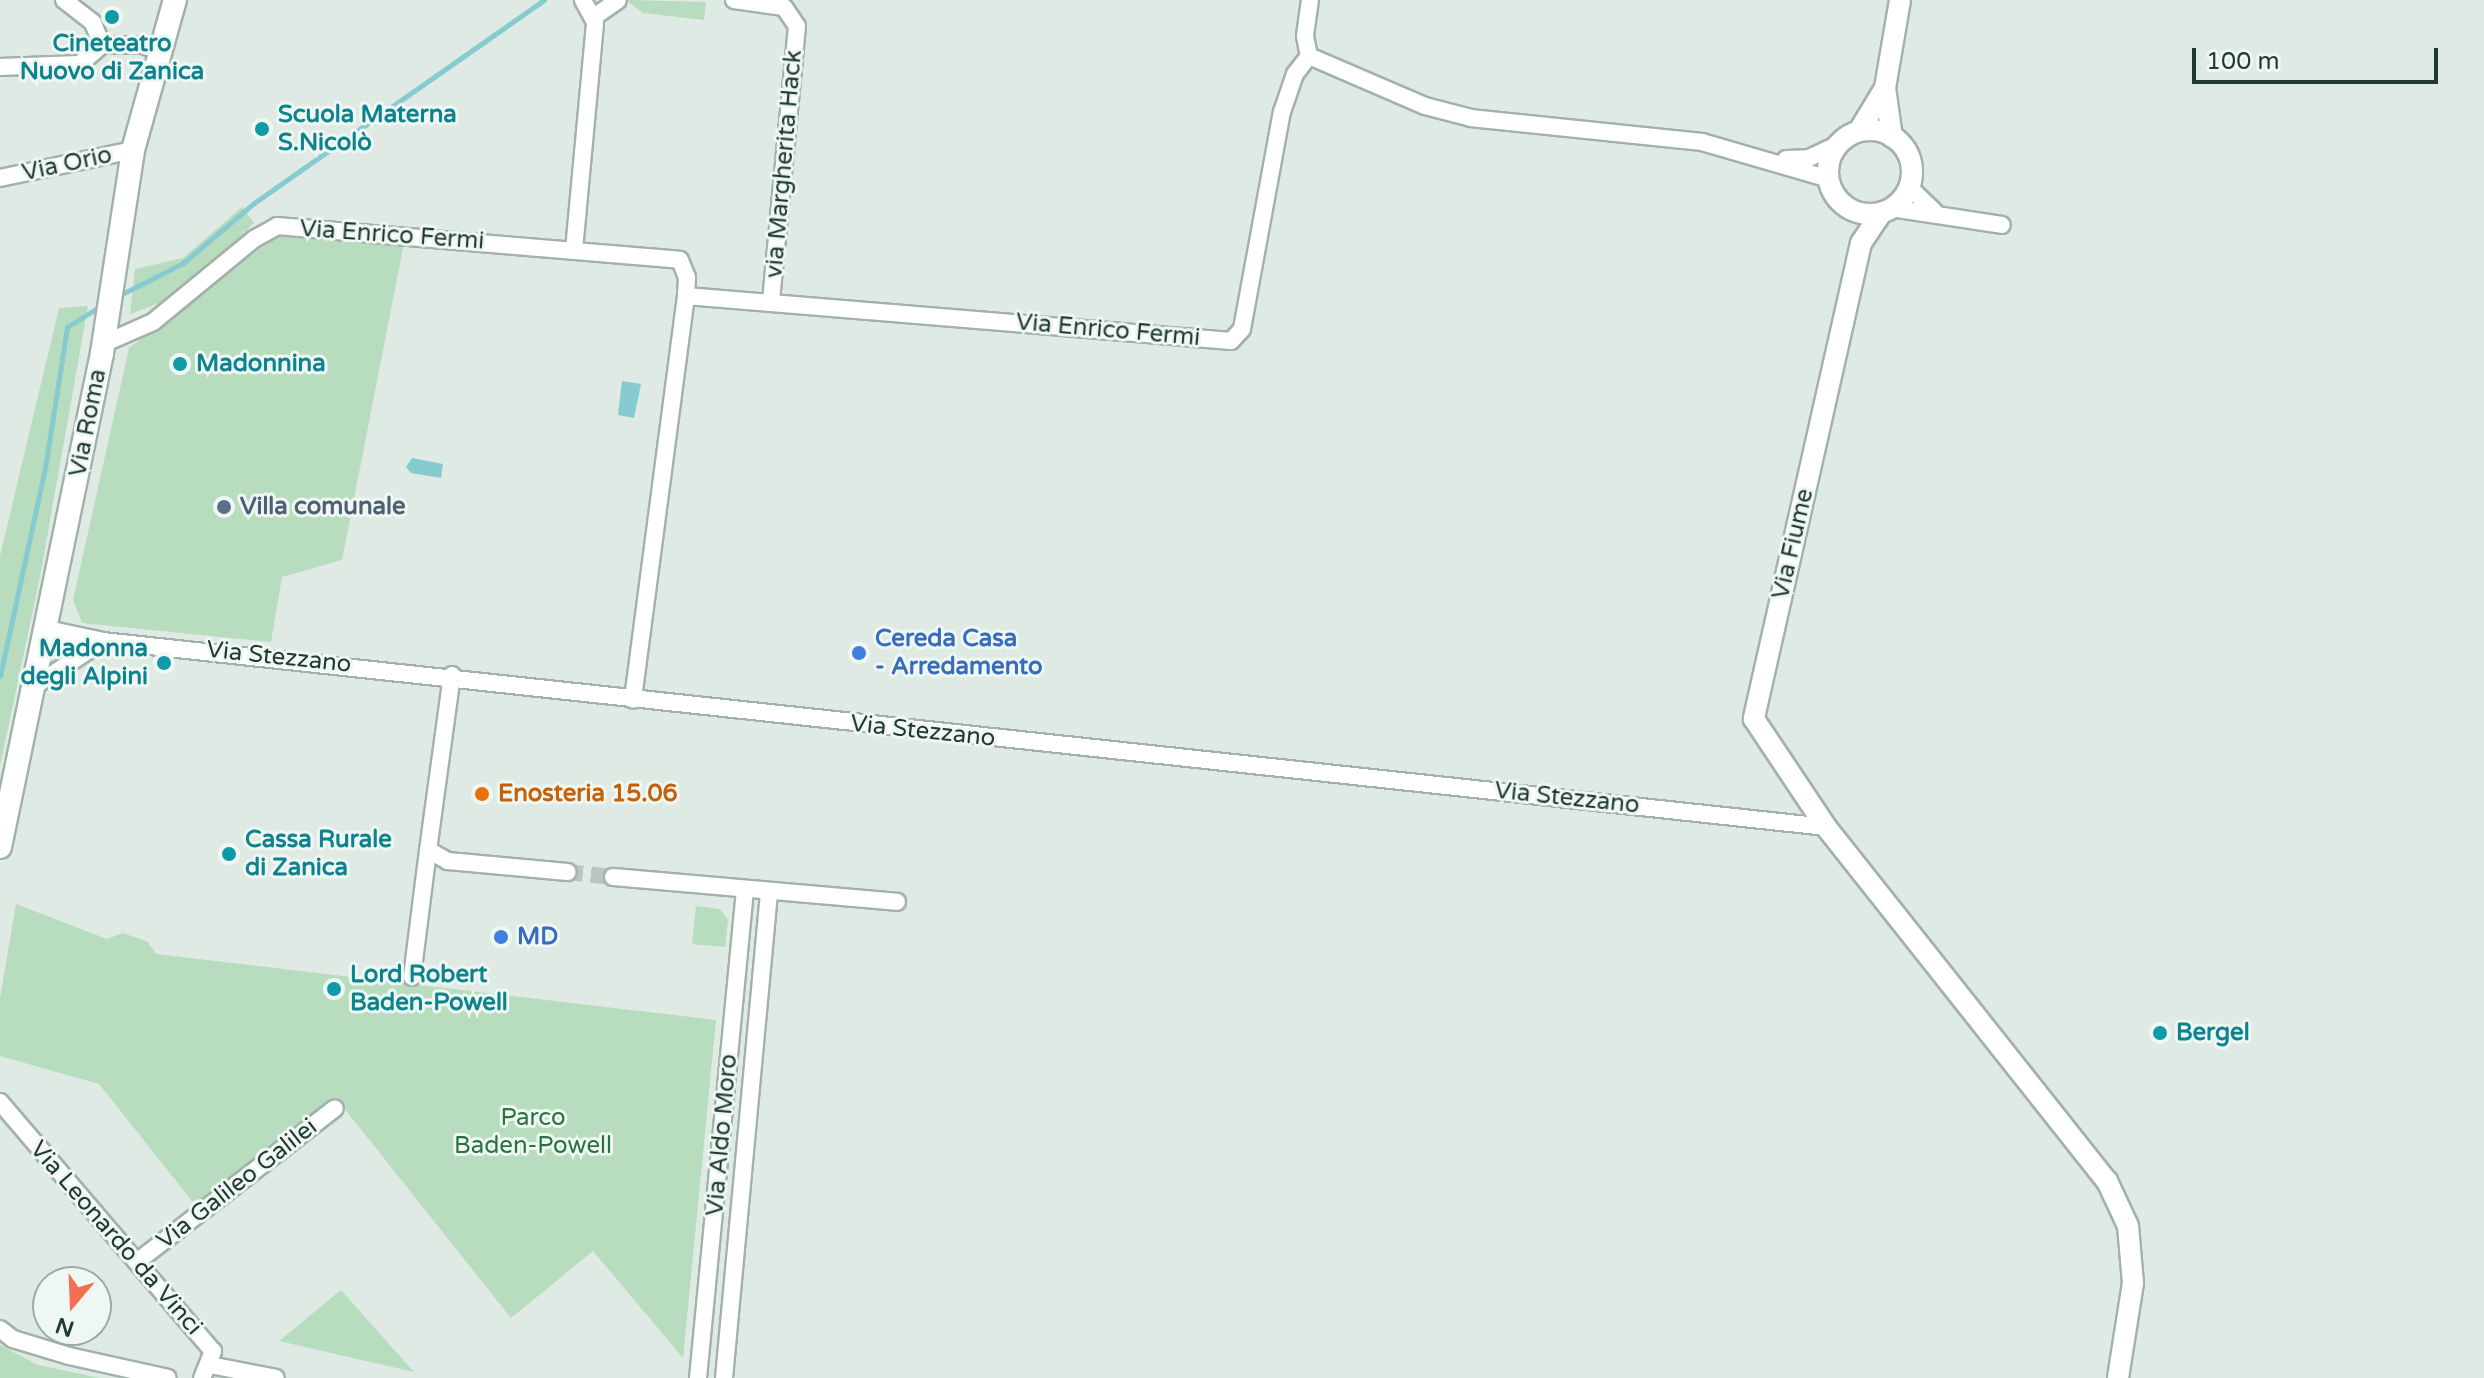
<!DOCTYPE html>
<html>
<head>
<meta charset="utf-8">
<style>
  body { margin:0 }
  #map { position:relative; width:2484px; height:1378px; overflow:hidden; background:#dfeae4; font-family:"Varela Round",sans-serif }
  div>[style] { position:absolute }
  .green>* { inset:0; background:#b7dcbe }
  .water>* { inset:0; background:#86cbd0 }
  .stream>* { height:5px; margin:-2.5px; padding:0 2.5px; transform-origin:2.5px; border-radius:2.5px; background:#86cbd0 }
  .minor-tunnel>* { height:16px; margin-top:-8px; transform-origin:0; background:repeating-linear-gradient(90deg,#b9c7c0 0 16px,transparent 0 24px) }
  .roads { filter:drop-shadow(2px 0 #a2b2ab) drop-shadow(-2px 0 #a2b2ab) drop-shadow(0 2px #a2b2ab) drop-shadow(0 -2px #a2b2ab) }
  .minor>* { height:16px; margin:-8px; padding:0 8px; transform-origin:8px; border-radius:8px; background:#fff }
  .tertiary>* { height:20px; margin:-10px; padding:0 10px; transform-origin:10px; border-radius:10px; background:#fff }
  .tertiary>.ring { margin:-10px; padding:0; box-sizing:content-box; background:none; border:20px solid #fff; border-radius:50% }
  .secondary>* { height:22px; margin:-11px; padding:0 11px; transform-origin:11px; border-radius:11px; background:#fff }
  .dots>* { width:22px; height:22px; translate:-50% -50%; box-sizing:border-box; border:4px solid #eff7f2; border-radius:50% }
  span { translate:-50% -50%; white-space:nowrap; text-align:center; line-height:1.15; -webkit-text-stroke:6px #eff7f2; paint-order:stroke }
  .culture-label { font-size:24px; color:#0d838f; font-weight:700 }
  .left { translate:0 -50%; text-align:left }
  .right { translate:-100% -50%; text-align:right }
  .street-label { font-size:24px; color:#203a31 }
  .service-label { font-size:24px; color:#4e5e75; font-weight:700 }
  .shop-label { font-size:24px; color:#366cbe; font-weight:700 }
  .food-label { font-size:24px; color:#c56008; font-weight:700 }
  .park-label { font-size:24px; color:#2a7140 }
  .north { position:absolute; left:32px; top:1266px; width:80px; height:80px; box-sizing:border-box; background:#eff7f2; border:2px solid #9caba5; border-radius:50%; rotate:199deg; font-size:22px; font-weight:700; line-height:32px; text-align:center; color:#203a31 }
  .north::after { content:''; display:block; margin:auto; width:28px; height:36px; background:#f26f55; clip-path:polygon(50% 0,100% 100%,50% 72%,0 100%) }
  .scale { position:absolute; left:2192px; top:48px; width:246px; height:36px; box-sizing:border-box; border:4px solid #203a31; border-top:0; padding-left:10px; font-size:24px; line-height:28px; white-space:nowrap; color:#203a31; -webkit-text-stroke:6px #eff7f2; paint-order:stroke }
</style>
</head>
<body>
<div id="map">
  <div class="green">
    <div style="clip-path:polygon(626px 0,706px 2px,704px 20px,643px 13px)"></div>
    <div style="clip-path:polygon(242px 207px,254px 223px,200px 275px,162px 302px,130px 314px,135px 269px,183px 258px)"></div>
    <div style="clip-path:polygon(278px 235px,404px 243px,342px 560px,282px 577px,271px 642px,82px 623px,73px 600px,129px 348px)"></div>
    <div style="clip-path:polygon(88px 306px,40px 577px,0 766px,0 556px,59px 308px)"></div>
    <div style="clip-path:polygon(16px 904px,107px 939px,123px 933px,148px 942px,156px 954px,716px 1020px,683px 1358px,593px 1251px,511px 1318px,336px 1098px,196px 1206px,99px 1084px,0 1056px,0 998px)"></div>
    <div style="clip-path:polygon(696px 906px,720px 909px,728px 920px,725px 947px,692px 944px)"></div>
    <div style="clip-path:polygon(341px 1290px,414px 1372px,279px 1341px)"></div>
    <div style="clip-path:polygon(0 1345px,38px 1365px,100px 1378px,0 1378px)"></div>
  </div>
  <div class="water">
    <div style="clip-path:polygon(622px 381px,641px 384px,634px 418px,618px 415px)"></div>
    <div style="clip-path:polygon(412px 458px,443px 464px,441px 478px,411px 473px,406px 467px)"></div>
  </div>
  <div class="stream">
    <div style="left:120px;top:295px;width:71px;rotate:-26.9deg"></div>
    <div style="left:183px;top:263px;width:93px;rotate:-40.2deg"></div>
    <div style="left:254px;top:203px;width:354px;rotate:-35deg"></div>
    <div style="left:0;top:676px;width:213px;rotate:-77.8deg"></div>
    <div style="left:45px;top:468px;width:143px;rotate:-81.1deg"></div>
    <div style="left:67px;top:327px;width:40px;rotate:-32deg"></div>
  </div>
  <div class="minor-tunnel">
    <div style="left:567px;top:872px;width:46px;rotate:6.2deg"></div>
  </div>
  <div class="roads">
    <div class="minor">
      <div style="left:64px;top:0;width:37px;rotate:38deg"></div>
      <div style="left:93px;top:23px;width:24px;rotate:68deg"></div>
      <div style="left:734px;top:0;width:50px;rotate:8deg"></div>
      <div style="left:784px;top:7px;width:23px;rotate:56deg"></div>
      <div style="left:797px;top:26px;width:277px;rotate:95.4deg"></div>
      <div style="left:1310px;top:0;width:36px;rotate:98deg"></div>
      <div style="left:1305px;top:36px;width:20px;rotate:79deg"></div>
      <div style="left:1309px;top:56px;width:126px;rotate:23.3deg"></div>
      <div style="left:1425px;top:106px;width:48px;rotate:14.6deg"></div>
      <div style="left:1471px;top:118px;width:232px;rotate:5.9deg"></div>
      <div style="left:1702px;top:142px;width:132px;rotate:16.2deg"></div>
      <div style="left:594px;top:17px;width:29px;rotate:-35deg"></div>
      <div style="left:0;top:67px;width:80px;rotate:-2.1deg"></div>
      <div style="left:80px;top:64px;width:29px;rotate:-41deg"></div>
      <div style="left:102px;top:45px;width:40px"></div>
      <div style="left:142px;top:45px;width:19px;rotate:18deg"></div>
      <div style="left:1786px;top:159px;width:23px;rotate:-2deg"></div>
      <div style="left:1809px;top:158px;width:33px;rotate:-25deg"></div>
      <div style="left:0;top:178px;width:136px;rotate:-11.9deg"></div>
      <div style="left:1909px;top:187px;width:35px;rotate:44deg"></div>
      <div style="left:1891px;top:208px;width:112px;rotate:8.7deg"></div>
      <div style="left:574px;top:250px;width:229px;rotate:-84.7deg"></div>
      <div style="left:595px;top:22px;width:25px;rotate:-119deg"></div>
      <div style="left:686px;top:296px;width:547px;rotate:4.72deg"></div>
      <div style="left:1231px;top:341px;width:16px;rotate:-47deg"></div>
      <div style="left:1242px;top:329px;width:221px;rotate:-79.6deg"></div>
      <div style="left:1282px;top:112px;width:40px;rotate:-71.1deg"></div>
      <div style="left:1295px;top:74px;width:23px;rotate:-52deg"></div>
      <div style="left:103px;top:344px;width:55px;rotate:-23.7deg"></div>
      <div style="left:153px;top:322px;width:131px;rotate:-39.4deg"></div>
      <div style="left:254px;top:239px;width:26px;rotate:-29deg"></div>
      <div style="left:277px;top:226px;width:404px;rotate:4.8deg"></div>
      <div style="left:680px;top:260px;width:18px;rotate:68deg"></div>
      <div style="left:687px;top:277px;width:19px;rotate:93deg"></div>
      <div style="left:686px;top:296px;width:407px;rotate:97.5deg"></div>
      <div style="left:47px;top:629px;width:57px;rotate:12.1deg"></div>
      <div style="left:103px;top:641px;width:1733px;rotate:6.16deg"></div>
      <div style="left:452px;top:675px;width:177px;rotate:97.8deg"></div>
      <div style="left:428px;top:850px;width:23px;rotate:29deg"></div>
      <div style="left:448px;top:861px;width:120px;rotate:5.3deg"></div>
      <div style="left:36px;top:685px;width:80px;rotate:-33.3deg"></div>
      <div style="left:613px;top:877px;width:285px;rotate:5deg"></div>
      <div style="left:412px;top:977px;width:128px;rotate:-82.8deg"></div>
      <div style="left:0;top:1102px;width:328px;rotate:49.5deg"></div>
      <div style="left:213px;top:1351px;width:29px;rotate:112deg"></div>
      <div style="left:138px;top:1261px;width:249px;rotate:-37.8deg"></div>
      <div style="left:0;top:1329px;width:16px;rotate:38deg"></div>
      <div style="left:13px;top:1339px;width:59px;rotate:16.9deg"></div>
      <div style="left:69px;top:1356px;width:101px;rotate:12.5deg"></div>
      <div style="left:210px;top:1365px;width:67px;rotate:11.1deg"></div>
      <div style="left:698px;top:1378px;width:488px;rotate:-84.5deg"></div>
      <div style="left:724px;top:1378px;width:486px;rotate:-84.7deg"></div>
    </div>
    <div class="tertiary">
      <div class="ring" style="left:1828px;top:130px;width:64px;height:64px"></div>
      <div style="left:1859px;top:131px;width:50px;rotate:-58.8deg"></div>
      <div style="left:1892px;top:137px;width:49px;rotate:-98.1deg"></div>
      <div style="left:1885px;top:88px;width:89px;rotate:-80.3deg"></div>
      <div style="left:1882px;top:212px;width:37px;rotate:124deg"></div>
      <div style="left:1861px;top:243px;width:488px;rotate:102.7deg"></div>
      <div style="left:1754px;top:719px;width:130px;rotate:56.3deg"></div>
      <div style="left:1826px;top:827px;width:452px;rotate:51.6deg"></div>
      <div style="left:2107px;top:1181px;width:50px;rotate:65deg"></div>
      <div style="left:2128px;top:1226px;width:57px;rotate:85deg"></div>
      <div style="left:2133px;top:1283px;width:96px;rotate:99deg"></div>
    </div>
    <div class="secondary">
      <div style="left:0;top:847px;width:504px;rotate:-78.33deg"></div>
      <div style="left:102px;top:353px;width:205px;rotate:-81.3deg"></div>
      <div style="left:133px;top:150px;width:156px;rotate:-74.4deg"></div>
    </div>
  </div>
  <div class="dots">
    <div style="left:112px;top:17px;background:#0f9aa8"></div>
    <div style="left:262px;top:129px;background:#0f9aa8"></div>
    <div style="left:180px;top:364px;background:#0f9aa8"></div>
    <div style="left:224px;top:507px;background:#5c6f8a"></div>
    <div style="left:859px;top:653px;background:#3f7fe0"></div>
    <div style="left:164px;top:663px;background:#0f9aa8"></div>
    <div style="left:482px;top:794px;background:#e8710a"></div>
    <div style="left:229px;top:854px;background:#0f9aa8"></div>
    <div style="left:501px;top:937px;background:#3f7fe0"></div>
    <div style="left:334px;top:989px;background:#0f9aa8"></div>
    <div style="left:2160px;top:1033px;background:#0f9aa8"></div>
  </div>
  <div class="culture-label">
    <span style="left:112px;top:58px">Cineteatro<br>Nuovo di Zanica</span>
    <span class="left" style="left:278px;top:129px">Scuola Materna<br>S.Nicolò</span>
    <span class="left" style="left:196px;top:364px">Madonnina</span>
    <span class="right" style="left:148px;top:663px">Madonna<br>degli Alpini</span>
    <span class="left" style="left:245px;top:854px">Cassa Rurale<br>di Zanica</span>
    <span class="left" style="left:350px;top:989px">Lord Robert<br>Baden-Powell</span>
    <span class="left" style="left:2176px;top:1033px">Bergel</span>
  </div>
  <div class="street-label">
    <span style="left:67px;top:164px;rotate:-12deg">Via Orio</span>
    <span style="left:784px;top:164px;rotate:-85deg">via Margherita Hack</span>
    <span style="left:392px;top:235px;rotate:4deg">Via Enrico Fermi</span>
    <span style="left:1108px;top:330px;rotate:5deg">Via Enrico Fermi</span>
    <span style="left:88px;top:423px;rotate:-79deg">Via Roma</span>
    <span style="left:1793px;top:544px;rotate:-77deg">Via Fiume</span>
    <span style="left:279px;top:657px;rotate:6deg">Via Stezzano</span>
    <span style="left:923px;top:731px;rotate:6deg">Via Stezzano</span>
    <span style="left:1567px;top:798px;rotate:6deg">Via Stezzano</span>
    <span style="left:722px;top:1135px;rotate:-85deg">Via Aldo Moro</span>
    <span style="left:237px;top:1184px;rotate:-38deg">Via Galileo Galilei</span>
    <span style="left:116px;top:1238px;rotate:49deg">Via Leonardo da Vinci</span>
  </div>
  <div class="service-label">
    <span class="left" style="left:240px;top:507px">Villa comunale</span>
  </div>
  <div class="shop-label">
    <span class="left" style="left:875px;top:653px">Cereda Casa<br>- Arredamento</span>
    <span class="left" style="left:517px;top:937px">MD</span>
  </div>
  <div class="food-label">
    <span class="left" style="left:498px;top:794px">Enosteria 15.06</span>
  </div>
  <div class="park-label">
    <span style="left:533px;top:1132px">Parco<br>Baden-Powell</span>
  </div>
  <div class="north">N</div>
  <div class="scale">100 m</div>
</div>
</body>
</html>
